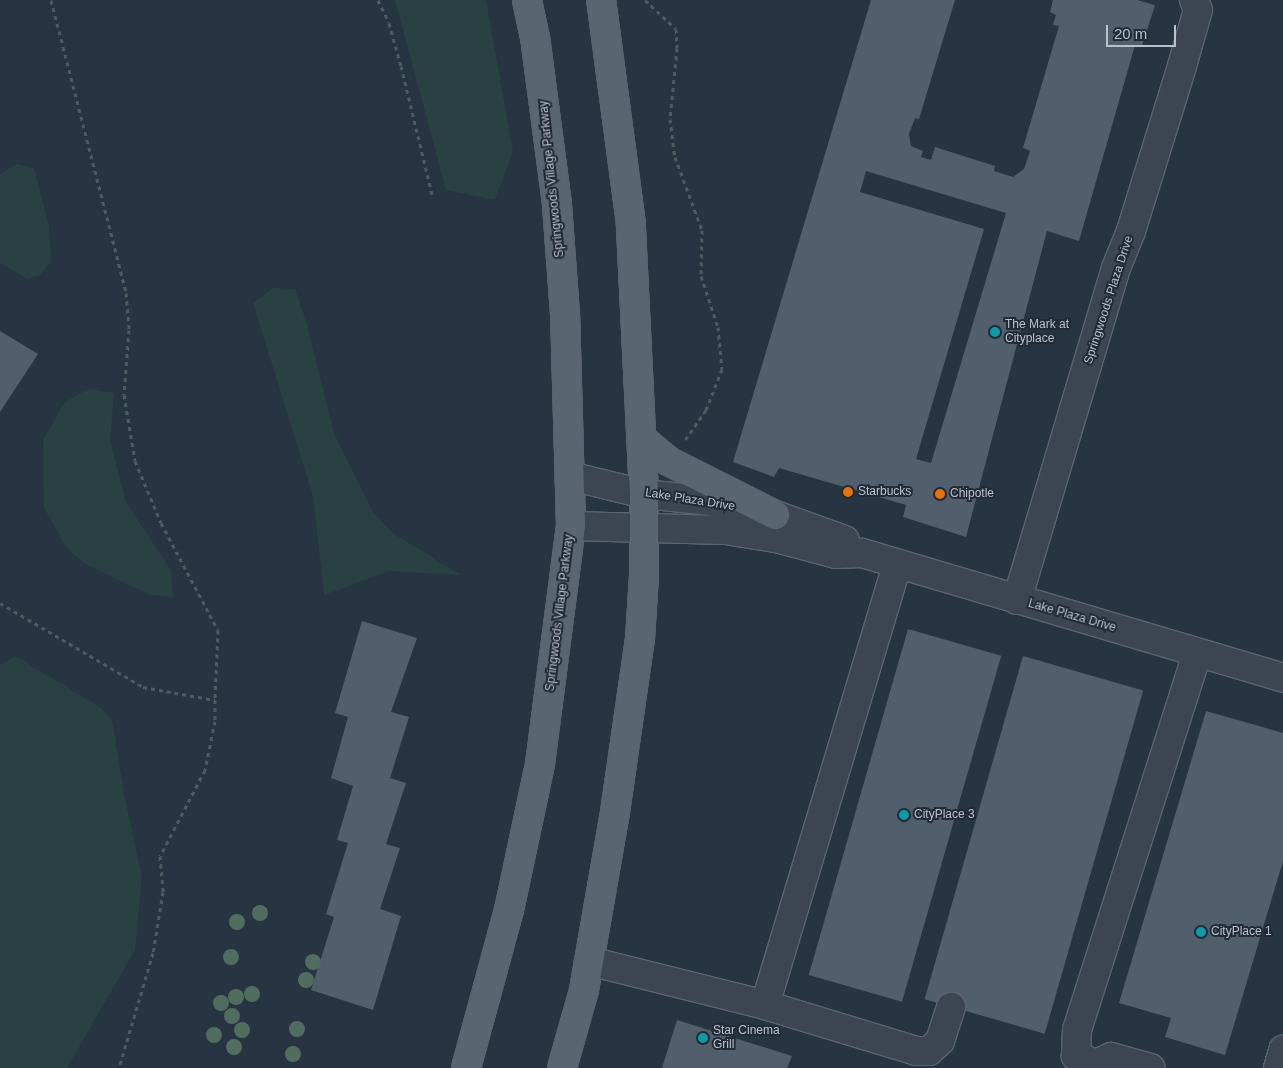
<!DOCTYPE html>
<html>
<head>
<meta charset="utf-8">
<style>
  body { margin:0 }
  #map { position:relative; width:1283px; height:1068px; overflow:hidden; background:#273442; font-family:Arial,sans-serif }
  div>[style] { position:absolute }
  .green>* { inset:0; background:#294143 }
  .building>* { inset:0; background:#515f6d; transform-origin:0 0 }
  .path>* { height:3px; margin-top:-1.5px; transform-origin:0; background:repeating-linear-gradient(90deg,#485e60 0 4px,transparent 0 8px) }
  .roads { filter:drop-shadow(1px 0 #5a646f) drop-shadow(-1px 0 #5a646f) drop-shadow(0 1px #5a646f) drop-shadow(0 -1px #5a646f) }
  .minor>* { height:28px; margin:-14px; padding:0 14px; transform-origin:14px; border-radius:14px; background:#3c4652 }
  .major>* { height:28px; margin:-14px; padding:0 14px; transform-origin:14px; border-radius:14px; background:#5a6572 }
  .trees>* { width:16px; height:16px; margin:-8px; border-radius:50%; background:#506d60 }
  .dots>* { width:14px; height:14px; translate:-50% -50%; box-sizing:border-box; border:2px solid #202b37; border-radius:50% }
  span { translate:-50% -50%; white-space:nowrap; text-align:center; line-height:1.15; -webkit-text-stroke:4px #202b37; paint-order:stroke }
  .street-label { font-size:12px; color:#b9c1cc }
  .poi-label { font-size:12px; color:#b9c1cc }
  .left { translate:0 -50%; text-align:left }
  .scale { position:absolute; left:1106px; top:25px; width:70px; height:22px; box-sizing:border-box; border:2px solid #b9c1cc; border-top:0; padding-left:6px; font-size:15px; line-height:18px; white-space:nowrap; color:#b9c1cc; -webkit-text-stroke:4px #202b37; paint-order:stroke }
</style>
</head>
<body>
<div id="map">
  <div class="green">
    <div style="clip-path:polygon(395px 0,486px 0,513px 152px,495px 200px,446px 190px)"></div>
    <div style="clip-path:polygon(17px 164px,34px 168px,49px 226px,51px 262px,40px 275px,27px 279px,0 263px,0 174px)"></div>
    <div style="clip-path:polygon(274px 288px,295px 289px,306px 321px,334px 433px,373px 512px,394px 534px,461px 575px,389px 571px,324px 595px,313px 496px,253px 303px)"></div>
    <div style="clip-path:polygon(88px 389px,114px 393px,110px 440px,126px 502px,171px 570px,173px 597px,150px 595px,85px 564px,66px 547px,44px 508px,43px 440px,65px 402px)"></div>
    <div style="clip-path:polygon(15px 656px,100px 707px,112px 720px,125px 799px,142px 877px,135px 950px,67px 1068px,0 1068px,0 665px)"></div>
  </div>
  <div class="building">
    <div style="clip-path:polygon(evenodd,871px 0,955px 0,919px 119px,915px 118px,909px 134px,911px 146px,923px 151px,921px 157px,931px 160px,935px 147px,995px 166px,994px 171px,1013px 177px,1024px 169px,1030px 151px,1023px 148px,1059px 26px,1053px 25px,1056px 15px,1050px 12px,1053px 0,1137px 0,1155px 5px,1142px 46px,1135px 45px,1079px 241px,1047px 231px,966px 537px,903px 517px,906px 505px,779px 468px,774px 477px,733px 462px,871px 0,866px 171px,1006px 213px,931px 463px,916px 459px,984px 229px,860px 192px,866px 171px)"></div>
    <div style="clip-path:polygon(0 331px,38px 354px,0 412px)"></div>
    <div style="clip-path:polygon(362px 621px,417px 638px,391px 712px,409px 717px,390px 778px,406px 783px,386px 844px,400px 848px,380px 909px,401px 916px,373px 1010px,311px 990px,334px 917px,326px 914px,348px 843px,337px 840px,353px 786px,331px 778px,348px 717px,335px 713px)"></div>
    <div style="left:908px;top:629px;width:97px;height:360px;rotate:16deg"></div>
    <div style="left:1023px;top:656px;width:125px;height:357px;rotate:16deg"></div>
    <div style="clip-path:polygon(1206px 711px,1283px 733px,1283px 861px,1225px 1055px,1165px 1037px,1171px 1018px,1119px 1003px)"></div>
    <div style="clip-path:polygon(677px 1020px,792px 1056px,787px 1068px,662px 1068px)"></div>
  </div>
  <div class="path">
    <div style="left:51px;top:0;width:302px;rotate:75.6deg"></div>
    <div style="left:126px;top:293px;width:37px;rotate:85deg"></div>
    <div style="left:129px;top:330px;width:65px;rotate:94.4deg"></div>
    <div style="left:124px;top:395px;width:67px;rotate:80.5deg"></div>
    <div style="left:135px;top:461px;width:67px;rotate:67.2deg"></div>
    <div style="left:161px;top:523px;width:121px;rotate:62deg"></div>
    <div style="left:218px;top:630px;width:70px;rotate:92.5deg"></div>
    <div style="left:378px;top:0;width:25px;rotate:64deg"></div>
    <div style="left:389px;top:23px;width:45px;rotate:74.4deg"></div>
    <div style="left:401px;top:66px;width:132px;rotate:76.4deg"></div>
    <div style="left:645px;top:0;width:42px;rotate:43.1deg"></div>
    <div style="left:676px;top:29px;width:19px;rotate:87deg"></div>
    <div style="left:677px;top:48px;width:71px;rotate:95.6deg"></div>
    <div style="left:670px;top:119px;width:38px;rotate:83deg"></div>
    <div style="left:675px;top:157px;width:78px;rotate:69.7deg"></div>
    <div style="left:702px;top:230px;width:46px;rotate:91.2deg"></div>
    <div style="left:701px;top:276px;width:54px;rotate:71.6deg"></div>
    <div style="left:718px;top:327px;width:42px;rotate:84.6deg"></div>
    <div style="left:722px;top:369px;width:44px;rotate:111.3deg"></div>
    <div style="left:706px;top:410px;width:39px;rotate:125deg"></div>
    <div style="left:0;top:603px;width:166px;rotate:30.4deg"></div>
    <div style="left:143px;top:687px;width:73px;rotate:10.2deg"></div>
    <div style="left:215px;top:700px;width:21px;rotate:90deg"></div>
    <div style="left:215px;top:721px;width:50px;rotate:101.5deg"></div>
    <div style="left:205px;top:770px;width:97px;rotate:117.6deg"></div>
    <div style="left:160px;top:856px;width:36px;rotate:85deg"></div>
    <div style="left:163px;top:892px;width:62px;rotate:99.3deg"></div>
    <div style="left:153px;top:953px;width:120px;rotate:106.5deg"></div>
  </div>
  <div class="roads">
    <div class="minor">
      <div style="left:570px;top:476px;width:76px;rotate:13.7deg"></div>
      <div style="left:644px;top:494px;width:67px;rotate:6deg"></div>
      <div style="left:711px;top:501px;width:66px;rotate:12.3deg"></div>
      <div style="left:775px;top:515px;width:74px;rotate:19.7deg"></div>
      <div style="left:571px;top:526px;width:154px;rotate:1.5deg"></div>
      <div style="left:725px;top:530px;width:52px;rotate:8.9deg"></div>
      <div style="left:776px;top:538px;width:62px;rotate:14.9deg"></div>
      <div style="left:836px;top:554px;width:26px;rotate:-2deg"></div>
      <div style="left:862px;top:553px;width:439px;rotate:16.5deg"></div>
      <div style="left:1017px;top:600px;width:346px;rotate:-73.4deg"></div>
      <div style="left:1116px;top:268px;width:40px;rotate:-68deg"></div>
      <div style="left:1131px;top:231px;width:173px;rotate:-72.8deg"></div>
      <div style="left:1182px;top:66px;width:58px;rotate:-74.1deg"></div>
      <div style="left:1198px;top:10px;width:11px;rotate:-112deg"></div>
      <div style="left:589px;top:961px;width:181px;rotate:14deg"></div>
      <div style="left:765px;top:1005px;width:158px;rotate:16.9deg"></div>
      <div style="left:916px;top:1051px;width:13px"></div>
      <div style="left:929px;top:1051px;width:15px;rotate:-42deg"></div>
      <div style="left:940px;top:1041px;width:36px;rotate:-72deg"></div>
      <div style="left:765px;top:1005px;width:460px;rotate:-73.3deg"></div>
      <div style="left:1096px;top:1064px;width:22px;rotate:-158deg"></div>
      <div style="left:1076px;top:1056px;width:26px;rotate:-88deg"></div>
      <div style="left:1077px;top:1030px;width:396px;rotate:-72.3deg"></div>
      <div style="left:1098px;top:1068px;width:4px;rotate:-117deg"></div>
      <div style="left:1096px;top:1064px;width:17px;rotate:-25deg"></div>
      <div style="left:1111px;top:1057px;width:41px;rotate:15.4deg"></div>
      <div style="left:1278px;top:1068px;width:19px;rotate:-74deg"></div>
    </div>
    <div class="major">
      <div style="left:641px;top:438px;width:35px;rotate:40deg"></div>
      <div style="left:668px;top:461px;width:120px;rotate:26.8deg"></div>
      <div style="left:466px;top:1068px;width:164px;rotate:-74.8deg"></div>
      <div style="left:509px;top:910px;width:149px;rotate:-78deg"></div>
      <div style="left:540px;top:764px;width:240px;rotate:-82.6deg"></div>
      <div style="left:571px;top:526px;width:212px;rotate:-91.6deg"></div>
      <div style="left:565px;top:314px;width:110px;rotate:-94.2deg"></div>
      <div style="left:557px;top:204px;width:167px;rotate:-97.5deg"></div>
      <div style="left:535px;top:38px;width:39px;rotate:-102deg"></div>
      <div style="left:562px;top:1068px;width:81px;rotate:-74.2deg"></div>
      <div style="left:584px;top:990px;width:181px;rotate:-80.1deg"></div>
      <div style="left:615px;top:812px;width:175px;rotate:-81.8deg"></div>
      <div style="left:640px;top:639px;width:63px;rotate:-86.4deg"></div>
      <div style="left:644px;top:576px;width:82px;rotate:-90deg"></div>
      <div style="left:644px;top:494px;width:270px;rotate:-92.8deg"></div>
      <div style="left:631px;top:224px;width:226px;rotate:-97.6deg"></div>
    </div>
  </div>
  <div class="trees">
    <div style="left:260px;top:913px"></div>
    <div style="left:237px;top:922px"></div>
    <div style="left:231px;top:957px"></div>
    <div style="left:313px;top:962px"></div>
    <div style="left:306px;top:980px"></div>
    <div style="left:252px;top:994px"></div>
    <div style="left:236px;top:997px"></div>
    <div style="left:221px;top:1003px"></div>
    <div style="left:232px;top:1016px"></div>
    <div style="left:297px;top:1029px"></div>
    <div style="left:242px;top:1030px"></div>
    <div style="left:214px;top:1035px"></div>
    <div style="left:234px;top:1047px"></div>
    <div style="left:293px;top:1054px"></div>
  </div>
  <div class="dots">
    <div style="left:995px;top:332px;background:#0f9aa8"></div>
    <div style="left:848px;top:492px;background:#e8710a"></div>
    <div style="left:940px;top:494px;background:#e8710a"></div>
    <div style="left:904px;top:815px;background:#0f9aa8"></div>
    <div style="left:1201px;top:932px;background:#0f9aa8"></div>
    <div style="left:703px;top:1038px;background:#0f9aa8"></div>
  </div>
  <div class="street-label">
    <span style="left:552px;top:179px;rotate:-96deg">Springwoods Village Parkway</span>
    <span style="left:1109px;top:300px;rotate:-72deg">Springwoods Plaza Drive</span>
    <span style="left:690px;top:500px;rotate:9deg">Lake Plaza Drive</span>
    <span style="left:560px;top:613px;rotate:-83deg">Springwoods Village Parkway</span>
    <span style="left:1072px;top:616px;rotate:16deg">Lake Plaza Drive</span>
  </div>
  <div class="poi-label">
    <span class="left" style="left:1005px;top:332px">The Mark at<br>Cityplace</span>
    <span class="left" style="left:858px;top:492px">Starbucks</span>
    <span class="left" style="left:950px;top:494px">Chipotle</span>
    <span class="left" style="left:914px;top:815px">CityPlace 3</span>
    <span class="left" style="left:1211px;top:932px">CityPlace 1</span>
    <span class="left" style="left:713px;top:1038px">Star Cinema<br>Grill</span>
  </div>
  <div class="scale">20 m</div>
</div>
</body>
</html>
